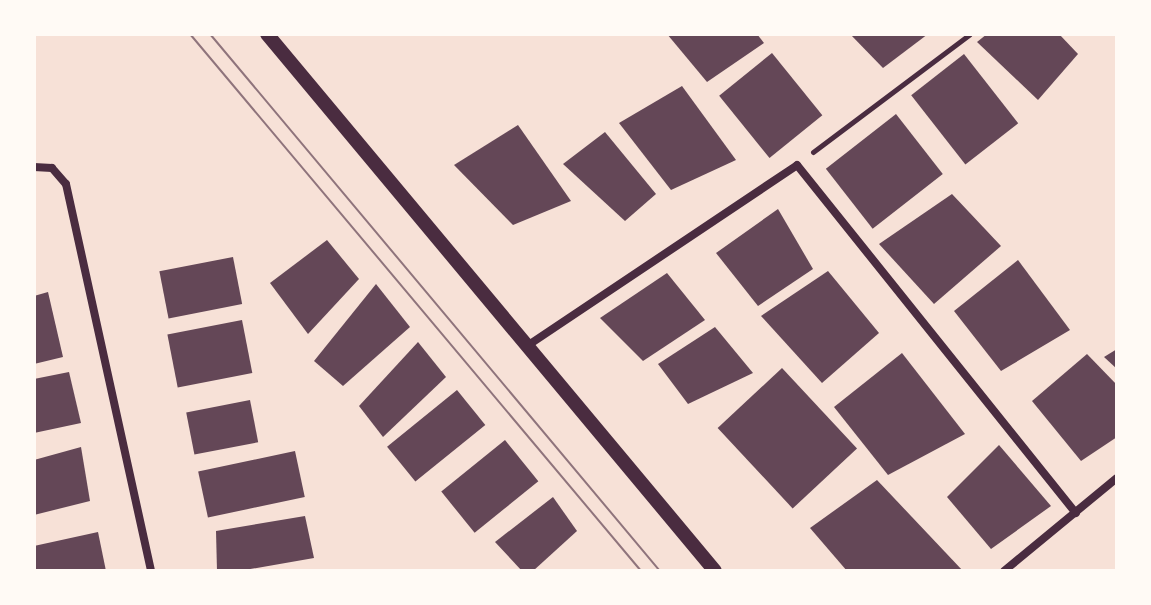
<!DOCTYPE html>
<html>
<head>
<meta charset="utf-8">
<style>
  body { margin:0 }
  #map { position:relative; width:1151px; height:605px; overflow:hidden; background:#f7e1d7; font-family:Mulish,sans-serif }
  div>[style] { position:absolute }
  .building>* { inset:0; background:#644757; transform-origin:0 0 }
  .path>* { height:5px; margin:-2.5px; padding:0 2.5px; transform-origin:2.5px; border-radius:2.5px; background:#4a2c40 }
  .minor>* { height:8px; margin:-4px; padding:0 4px; transform-origin:4px; border-radius:4px; background:#4a2c40 }
  .tertiary>* { height:14px; margin:-7px; padding:0 7px; transform-origin:7px; border-radius:7px; background:#4a2c40 }
  .tram>* { height:2px; margin:-1px; padding:0 1px; transform-origin:1px; border-radius:1px; background:#8f747c }
  span { translate:-50% -50%; white-space:nowrap; text-align:center; line-height:1.15; -webkit-text-stroke:8px #fffaf5; paint-order:stroke }
  .frame { position:absolute; inset:0; border:36px solid #fffaf5; pointer-events:none }
</style>
</head>
<body>
<div id="map">
  <div class="building">
    <div style="clip-path:polygon(667px 34px,757px 34px,764px 43px,707px 82px)"></div>
    <div style="clip-path:polygon(850px 34px,928px 34px,883px 68px)"></div>
    <div style="clip-path:polygon(987px 34px,1059px 34px,1078px 54px,1038px 100px,977px 42px)"></div>
    <div style="left:772px;top:53px;width:80px;height:68px;rotate:51deg"></div>
    <div style="left:964px;top:54px;width:88px;height:67px;rotate:52deg"></div>
    <div style="clip-path:polygon(682px 86px,736px 160px,671px 190px,619px 123px)"></div>
    <div style="left:896px;top:114px;width:76px;height:89px;rotate:52deg"></div>
    <div style="clip-path:polygon(518px 125px,571px 201px,513px 225px,454px 165px)"></div>
    <div style="clip-path:polygon(605px 132px,656px 194px,625px 221px,563px 164px)"></div>
    <div style="clip-path:polygon(952px 194px,1001px 246px,934px 304px,879px 244px)"></div>
    <div style="clip-path:polygon(778px 209px,813px 269px,758px 306px,716px 253px)"></div>
    <div style="clip-path:polygon(327px 240px,359px 279px,308px 334px,270px 283px)"></div>
    <div style="left:233px;top:257px;width:48px;height:75px;rotate:79deg"></div>
    <div style="clip-path:polygon(1018px 260px,1070px 330px,1001px 371px,954px 311px)"></div>
    <div style="clip-path:polygon(828px 271px,879px 333px,822px 383px,761px 316px)"></div>
    <div style="clip-path:polygon(667px 273px,705px 320px,643px 361px,600px 318px)"></div>
    <div style="clip-path:polygon(376px 284px,410px 327px,343px 386px,314px 361px)"></div>
    <div style="clip-path:polygon(48px 292px,63px 357px,34px 364px,34px 296px)"></div>
    <div style="left:242px;top:320px;width:54px;height:76px;rotate:79deg"></div>
    <div style="clip-path:polygon(715px 327px,753px 373px,688px 404px,658px 364px)"></div>
    <div style="clip-path:polygon(418px 342px,446px 377px,383px 437px,359px 406px)"></div>
    <div style="clip-path:polygon(1117px 349px,1117px 369px,1104px 357px)"></div>
    <div style="clip-path:polygon(902px 353px,965px 434px,888px 475px,834px 407px)"></div>
    <div style="clip-path:polygon(1087px 354px,1117px 385px,1117px 437px,1081px 461px,1032px 401px)"></div>
    <div style="left:782px;top:368px;width:110px;height:88px;rotate:47deg"></div>
    <div style="clip-path:polygon(69px 372px,81px 423px,34px 433px,34px 379px)"></div>
    <div style="left:457px;top:390px;width:45px;height:90px;rotate:51deg"></div>
    <div style="left:250px;top:400px;width:43px;height:65px;rotate:79deg"></div>
    <div style="left:505px;top:440px;width:53px;height:82px;rotate:51deg"></div>
    <div style="clip-path:polygon(999px 445px,1051px 506px,991px 549px,947px 497px)"></div>
    <div style="clip-path:polygon(81px 447px,90px 501px,34px 515px,34px 460px)"></div>
    <div style="left:295px;top:451px;width:47px;height:99px;rotate:78deg"></div>
    <div style="clip-path:polygon(877px 480px,963px 571px,847px 571px,810px 528px)"></div>
    <div style="clip-path:polygon(553px 497px,577px 531px,533px 571px,522px 571px,495px 542px)"></div>
    <div style="clip-path:polygon(305px 516px,314px 558px,239px 571px,217px 571px,216px 531px)"></div>
    <div style="clip-path:polygon(98px 532px,106px 571px,34px 571px,34px 546px)"></div>
  </div>
  <div class="path">
    <div style="left:813px;top:152px;width:196px;rotate:-36.9deg"></div>
  </div>
  <div class="minor">
    <div style="left:34px;top:167px;width:18px;rotate:3deg"></div>
    <div style="left:52px;top:168px;width:21px;rotate:49deg"></div>
    <div style="left:66px;top:184px;width:396px;rotate:77.6deg"></div>
    <div style="left:527px;top:346px;width:325px;rotate:-33.8deg"></div>
    <div style="left:797px;top:165px;width:446px;rotate:51.3deg"></div>
    <div style="left:1004px;top:571px;width:146px;rotate:-39.5deg"></div>
  </div>
  <div class="tertiary">
    <div style="left:267px;top:34px;width:699px;rotate:50.16deg"></div>
  </div>
  <div class="tram">
    <div style="left:190px;top:34px;width:701px;rotate:49.97deg"></div>
    <div style="left:210px;top:34px;width:701px;rotate:50.04deg"></div>
  </div>
  <div class="frame"></div>
</div>
</body>
</html>
